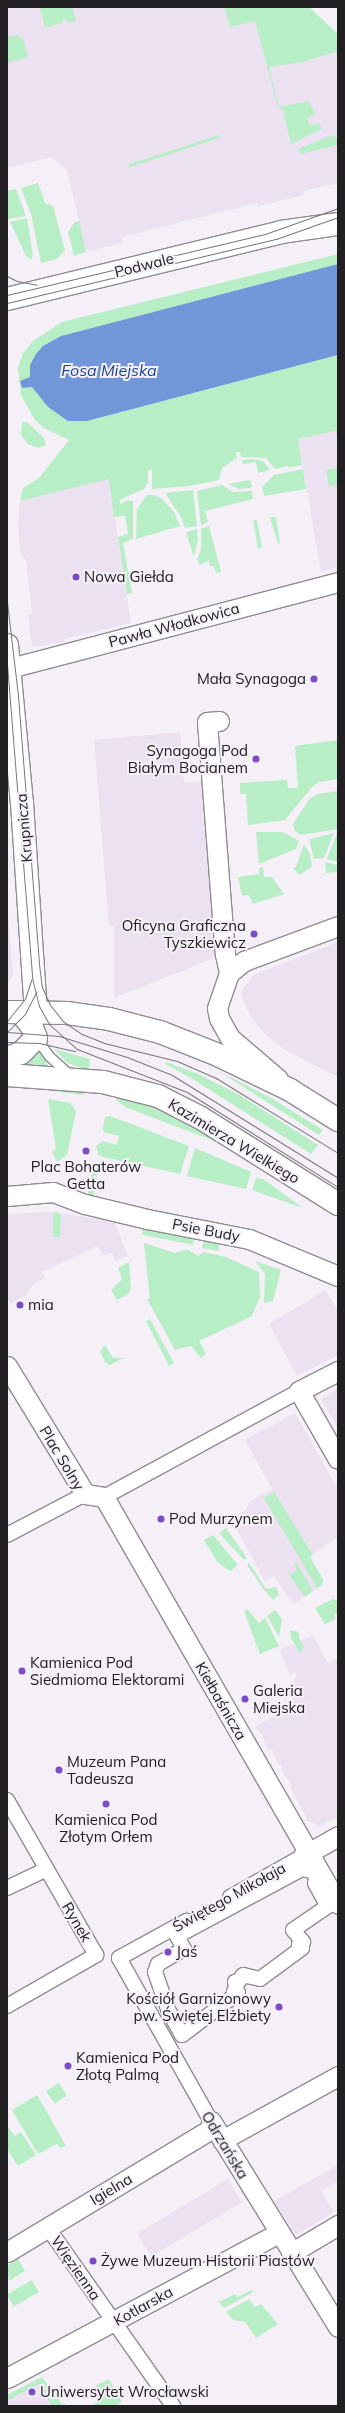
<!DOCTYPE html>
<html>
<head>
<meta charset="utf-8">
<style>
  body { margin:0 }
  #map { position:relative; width:345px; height:2413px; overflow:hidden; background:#f5f0f8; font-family:Mulish,sans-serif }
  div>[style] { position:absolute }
  .built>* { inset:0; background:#ebe1f0; transform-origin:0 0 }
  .green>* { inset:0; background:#b7eec5; transform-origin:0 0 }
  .water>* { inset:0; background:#7297d9 }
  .roads { filter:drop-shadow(1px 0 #918c93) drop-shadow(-1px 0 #918c93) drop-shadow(0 1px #918c93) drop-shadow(0 -1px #918c93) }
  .service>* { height:9px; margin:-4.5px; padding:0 4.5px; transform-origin:4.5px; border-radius:4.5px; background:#fff }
  .pedestrian>* { height:14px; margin:-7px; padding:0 7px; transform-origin:7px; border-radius:7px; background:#fff }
  .minor>* { height:19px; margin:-9.5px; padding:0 9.5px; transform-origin:9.5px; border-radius:9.5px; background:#fff }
  .tertiary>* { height:22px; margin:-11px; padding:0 11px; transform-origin:11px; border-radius:11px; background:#fff }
  .secondary>* { height:22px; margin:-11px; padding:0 11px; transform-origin:11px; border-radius:11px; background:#fff }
  .tram>* { height:1px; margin:-0.5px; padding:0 0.5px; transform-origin:0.5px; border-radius:0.5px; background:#7a767b }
  .dots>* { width:11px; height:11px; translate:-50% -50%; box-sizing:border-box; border:2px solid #f5f0f8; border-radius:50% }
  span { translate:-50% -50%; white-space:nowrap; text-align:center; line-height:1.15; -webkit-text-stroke:4px #f5f0f8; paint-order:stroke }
  .street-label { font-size:15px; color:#222023 }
  .poi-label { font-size:15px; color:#222023 }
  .left { translate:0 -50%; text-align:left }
  .right { translate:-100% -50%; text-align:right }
  .water-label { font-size:16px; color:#1b4492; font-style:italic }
  .frame { position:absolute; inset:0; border:8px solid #222023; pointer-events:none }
</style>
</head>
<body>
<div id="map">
  <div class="built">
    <div style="clip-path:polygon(7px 7px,224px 7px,230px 27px,255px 21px,268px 67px,303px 61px,338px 51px,338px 183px,303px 191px,304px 195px,258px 206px,257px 203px,122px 237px,123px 243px,86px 252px,67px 170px,52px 157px,7px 168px)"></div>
    <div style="clip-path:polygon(338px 431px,338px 567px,321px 572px,298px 439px)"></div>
    <div style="clip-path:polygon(109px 478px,131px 623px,64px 639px,64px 642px,32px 647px,28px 616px,32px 613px,26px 559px,21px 557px,18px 525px,20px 501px)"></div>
    <div style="clip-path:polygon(180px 732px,184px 783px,206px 781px,220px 956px,114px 998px,114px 926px,109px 926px,94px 740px)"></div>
    <div style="clip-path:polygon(7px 898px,13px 976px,7px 984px)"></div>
    <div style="clip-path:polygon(338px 942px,338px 1077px,285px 1050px,267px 1036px,252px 1019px,241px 996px,243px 988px,252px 979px,251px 976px)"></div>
    <div style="clip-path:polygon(51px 1212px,114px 1221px,128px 1256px,115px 1261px,112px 1253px,102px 1255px,98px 1246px,42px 1272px,45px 1278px,34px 1284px,26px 1295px,11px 1304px,7px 1297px,7px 1214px)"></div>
    <div style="clip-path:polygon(326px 1290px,338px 1312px,338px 1355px,297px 1376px,269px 1324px)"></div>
    <div style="clip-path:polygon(338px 1389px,338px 1428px,321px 1399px)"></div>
    <div style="clip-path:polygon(295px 1413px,338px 1489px,338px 1537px,310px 1556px,323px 1579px,322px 1585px,293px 1604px,274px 1576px,265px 1581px,231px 1519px,246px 1510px,249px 1502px,272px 1489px,245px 1440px)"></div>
    <div style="clip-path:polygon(313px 1635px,328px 1663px,338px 1658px,338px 1817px,319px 1826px,308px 1821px,290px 1787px,292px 1785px,281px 1770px,283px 1769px,281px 1764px,278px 1765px,275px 1755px,273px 1756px,273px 1750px,268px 1750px,262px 1735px,255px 1727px,295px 1704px,286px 1687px,293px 1683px,296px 1676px,295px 1672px,290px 1675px,280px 1650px)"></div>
    <div style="clip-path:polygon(338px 2165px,338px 2181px,321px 2191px,334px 2212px,296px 2235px,274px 2201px)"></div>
    <div style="left:228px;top:2179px;width:27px;height:106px;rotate:59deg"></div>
    <div style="clip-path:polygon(42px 2377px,59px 2406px,7px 2406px,7px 2395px)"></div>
  </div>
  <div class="green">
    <div style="clip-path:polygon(40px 7px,72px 7px,76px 21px,67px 22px,66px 19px,62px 20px,63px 23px,45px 28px)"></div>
    <div style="clip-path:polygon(224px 7px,309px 7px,338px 34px,338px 51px,303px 62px,269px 67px,279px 107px,309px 101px,315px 115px,307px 118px,310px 126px,318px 123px,322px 129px,291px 144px,283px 110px,278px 107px,255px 21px,230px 27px)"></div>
    <div style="clip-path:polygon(17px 35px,23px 39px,28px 57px,7px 63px,7px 37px)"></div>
    <div style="left:219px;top:135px;width:3px;height:95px;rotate:72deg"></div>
    <div style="clip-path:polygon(331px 136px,338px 138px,338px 145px,300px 154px,298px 149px)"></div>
    <div style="clip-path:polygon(38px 183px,45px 203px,53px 206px,65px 250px,57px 259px,41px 263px,31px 214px,21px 188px)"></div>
    <div style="clip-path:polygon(16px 189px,26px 216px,8px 219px,7px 191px)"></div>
    <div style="clip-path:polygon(27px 218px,33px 255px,31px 260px,26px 256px,10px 222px)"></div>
    <div style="clip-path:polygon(79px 221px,86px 252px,74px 256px,68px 232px,75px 222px)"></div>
    <div style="clip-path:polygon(338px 254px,338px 264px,61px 336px,43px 346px,30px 365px,32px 387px,39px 396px,87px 421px,338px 355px,338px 441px,336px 431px,298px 439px,302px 465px,289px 468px,288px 466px,275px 469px,266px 458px,241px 457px,240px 452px,236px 452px,237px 458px,222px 468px,219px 480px,190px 486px,152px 489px,152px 470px,148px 470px,148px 483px,144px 489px,119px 500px,121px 504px,128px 500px,133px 501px,133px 539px,123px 543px,128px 572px,140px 569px,143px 580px,130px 582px,132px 593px,127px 594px,118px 537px,128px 534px,125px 516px,114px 517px,109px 479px,20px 501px,23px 488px,39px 478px,69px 440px,44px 428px,35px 420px,21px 395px,18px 368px,23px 353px,33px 341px,62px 322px)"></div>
    <div style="clip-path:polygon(22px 422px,27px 422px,44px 438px,46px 445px,38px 448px,28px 444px,21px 435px)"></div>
    <div style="clip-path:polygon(252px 459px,263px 461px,270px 470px,258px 473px,256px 462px,243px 464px,242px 460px)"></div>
    <div style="clip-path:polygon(338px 468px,338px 485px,329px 486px,326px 470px)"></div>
    <div style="clip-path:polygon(303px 469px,306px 489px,264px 496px,262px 487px,274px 475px)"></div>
    <div style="clip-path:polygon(250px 480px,252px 487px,249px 488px,239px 489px,228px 484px)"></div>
    <div style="clip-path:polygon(222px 485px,233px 492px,252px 491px,253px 499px,205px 511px,208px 522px,201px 525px,197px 491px)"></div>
    <div style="clip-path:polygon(193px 490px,197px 526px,185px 528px,181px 517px,165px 493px)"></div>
    <div style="clip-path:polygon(147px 495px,155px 495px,162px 499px,174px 512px,180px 526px,136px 539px,137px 509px)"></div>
    <div style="clip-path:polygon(270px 517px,276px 517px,280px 543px,278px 544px)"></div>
    <div style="left:257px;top:520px;width:28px;height:4px;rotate:80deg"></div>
    <div style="clip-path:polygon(209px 526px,221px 572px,216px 573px,214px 566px,210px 566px,209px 560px,200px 565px,197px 559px,201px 550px,201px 529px)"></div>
    <div style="clip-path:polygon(197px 529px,198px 540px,194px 557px,186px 532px)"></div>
    <div style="clip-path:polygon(338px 740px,338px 779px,319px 782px,312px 787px,285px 820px,248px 825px,246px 794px,240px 794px,240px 783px,287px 780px,288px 788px,298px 788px,295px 746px)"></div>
    <div style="clip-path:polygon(338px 791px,338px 829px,301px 835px,295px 831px,293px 824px,310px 798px,318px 794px)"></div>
    <div style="clip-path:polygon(256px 832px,283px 832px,299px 841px,296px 849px,259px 864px)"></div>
    <div style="clip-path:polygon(334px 833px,324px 858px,314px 859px,309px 839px)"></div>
    <div style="clip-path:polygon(337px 833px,338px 833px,338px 862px,327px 859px)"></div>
    <div style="clip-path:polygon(304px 844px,310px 854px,312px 867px,299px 875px,293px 868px,296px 867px)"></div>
    <div style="clip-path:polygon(325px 862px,338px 865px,338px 872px,326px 873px)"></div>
    <div style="clip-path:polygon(263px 867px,264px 877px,272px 877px,284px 894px,253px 904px,249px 895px,242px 896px,238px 877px,259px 874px,259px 868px)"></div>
    <div style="clip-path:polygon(39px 1049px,48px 1066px,21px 1063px)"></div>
    <div style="clip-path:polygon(54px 1049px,90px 1059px,89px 1071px,66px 1062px)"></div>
    <div style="clip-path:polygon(166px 1062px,196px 1073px,238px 1094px,318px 1145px,311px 1154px,191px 1078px,165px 1064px)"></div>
    <div style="clip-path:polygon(220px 1072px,271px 1098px,323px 1130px,319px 1135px)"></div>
    <div style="clip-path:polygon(47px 1085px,85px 1090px,85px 1093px,82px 1095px,47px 1090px)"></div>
    <div style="clip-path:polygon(118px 1094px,172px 1114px,222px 1144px,125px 1107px,116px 1100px)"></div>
    <div style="clip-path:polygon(48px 1099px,70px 1103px,76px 1111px,67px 1155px,57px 1162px,52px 1152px,56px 1149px)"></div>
    <div style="clip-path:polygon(110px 1116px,189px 1146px,180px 1174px,99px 1156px,96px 1146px,103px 1141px,117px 1145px,119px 1136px,104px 1132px,103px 1128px,105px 1117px)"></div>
    <div style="clip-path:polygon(195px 1148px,251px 1172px,246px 1189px,187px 1176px)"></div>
    <div style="clip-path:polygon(94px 1165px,99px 1165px,93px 1198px,88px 1193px,88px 1187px)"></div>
    <div style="clip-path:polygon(256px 1177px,261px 1179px,262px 1178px,303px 1208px,252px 1190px)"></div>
    <div style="clip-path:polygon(53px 1212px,61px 1213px,60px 1237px,53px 1237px)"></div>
    <div style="left:144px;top:1224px;width:52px;height:11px;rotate:11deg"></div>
    <div style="clip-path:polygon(204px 1236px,218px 1239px,219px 1251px,202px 1248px)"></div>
    <div style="clip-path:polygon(144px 1243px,175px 1253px,187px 1249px,198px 1256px,204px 1252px,226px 1257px,259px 1272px,260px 1297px,252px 1316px,199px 1341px,206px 1354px,201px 1358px,191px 1346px,175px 1350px,147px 1299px,150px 1299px)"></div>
    <div style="clip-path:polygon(255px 1261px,281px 1270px,273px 1301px,264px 1303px,265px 1274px)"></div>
    <div style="clip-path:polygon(129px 1262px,131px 1288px,128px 1294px,117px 1300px,111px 1290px,122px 1279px,118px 1268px)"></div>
    <div style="clip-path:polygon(150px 1319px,174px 1363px,169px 1366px,146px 1321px)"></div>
    <div style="clip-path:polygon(105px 1345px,113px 1358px,123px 1358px,110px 1365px,105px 1362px,100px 1351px)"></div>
    <div style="clip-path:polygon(274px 1492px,313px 1555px,310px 1557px,323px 1579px,322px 1585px,317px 1588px,264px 1498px)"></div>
    <div style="clip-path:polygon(226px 1528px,247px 1558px,244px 1560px,219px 1533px)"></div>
    <div style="clip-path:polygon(213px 1535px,238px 1565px,230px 1571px,218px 1563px,204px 1540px)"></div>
    <div style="clip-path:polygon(249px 1563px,266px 1589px,276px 1587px,279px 1595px,273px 1600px,265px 1591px,247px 1565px)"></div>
    <div style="clip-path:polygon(297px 1563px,313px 1591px,305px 1597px,289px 1575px,297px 1570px,294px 1564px)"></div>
    <div style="clip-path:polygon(333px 1599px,338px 1601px,338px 1613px,334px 1615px,336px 1619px,325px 1624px,315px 1608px)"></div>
    <div style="clip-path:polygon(247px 1609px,259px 1623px,265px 1618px,279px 1646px,260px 1654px,244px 1611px)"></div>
    <div style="clip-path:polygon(275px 1610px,282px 1619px,279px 1637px,267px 1616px)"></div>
    <div style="clip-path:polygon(290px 1630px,299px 1632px,299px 1638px,304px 1647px,300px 1653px,291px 1638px)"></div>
    <div style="left:59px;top:2083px;width:15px;height:15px;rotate:58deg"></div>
    <div style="clip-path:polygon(37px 2095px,66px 2146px,60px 2148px,57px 2144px,38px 2154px,12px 2110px)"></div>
    <div style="clip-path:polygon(7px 2126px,15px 2136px,21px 2132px,36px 2155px,18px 2166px,7px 2149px)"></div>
    <div style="clip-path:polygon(18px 2259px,25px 2271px,9px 2281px,7px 2266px)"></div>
    <div style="left:32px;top:2280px;width:14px;height:29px;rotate:60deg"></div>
    <div style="clip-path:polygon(252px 2290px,253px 2292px,224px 2308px,219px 2302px,235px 2294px,238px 2297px)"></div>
    <div style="clip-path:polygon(249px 2299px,255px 2307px,261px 2304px,278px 2324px,256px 2338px,245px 2322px,233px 2320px,226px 2312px)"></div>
    <div style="clip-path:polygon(42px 2377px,62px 2404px,64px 2403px,66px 2406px,52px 2406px,38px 2384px,7px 2401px,7px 2395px)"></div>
    <div style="clip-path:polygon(109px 2379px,122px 2402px,115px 2406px,91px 2406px,99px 2401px,92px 2388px)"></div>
  </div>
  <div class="water">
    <div style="clip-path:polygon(338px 264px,338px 355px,87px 421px,68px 421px,48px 407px,32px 387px,22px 388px,20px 381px,30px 377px,30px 365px,36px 354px,43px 346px,61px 336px)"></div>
  </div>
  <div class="roads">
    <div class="service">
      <div style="left:36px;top:1038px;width:22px;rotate:54deg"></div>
      <div style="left:49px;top:1056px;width:28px;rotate:42deg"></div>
    </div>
    <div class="pedestrian">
      <div style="left:104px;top:1497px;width:222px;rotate:-28.5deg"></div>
      <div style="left:7px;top:1535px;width:88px;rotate:-27.7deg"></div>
      <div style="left:7px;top:1800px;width:179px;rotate:60.1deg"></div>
      <div style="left:302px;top:1869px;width:9px;rotate:13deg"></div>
      <div style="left:311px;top:1871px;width:8px;rotate:40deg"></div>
      <div style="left:317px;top:1876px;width:7px;rotate:106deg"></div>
      <div style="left:315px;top:1883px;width:26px;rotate:61deg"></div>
      <div style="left:328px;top:1906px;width:42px;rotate:145.6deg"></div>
      <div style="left:293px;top:1930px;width:16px;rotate:50deg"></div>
      <div style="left:303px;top:1942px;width:5px;rotate:143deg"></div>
      <div style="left:299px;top:1945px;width:4px;rotate:45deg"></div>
      <div style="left:302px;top:1948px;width:52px;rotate:143.6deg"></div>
      <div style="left:260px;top:1979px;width:17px;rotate:-167deg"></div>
      <div style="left:243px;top:1975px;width:7px;rotate:124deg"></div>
      <div style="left:239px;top:1981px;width:4px;rotate:166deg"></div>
      <div style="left:235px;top:1982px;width:2px;rotate:27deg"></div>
      <div style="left:237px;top:1983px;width:9px;rotate:108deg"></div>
      <div style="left:234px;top:1992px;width:3px;rotate:-18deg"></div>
      <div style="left:237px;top:1991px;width:2px;rotate:63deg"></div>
      <div style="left:238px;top:1993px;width:70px;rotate:143.1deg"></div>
      <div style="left:182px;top:2035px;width:26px;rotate:-119deg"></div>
      <div style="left:169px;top:2012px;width:42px;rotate:-109.3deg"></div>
      <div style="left:155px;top:1972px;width:9px;rotate:-69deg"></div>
      <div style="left:158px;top:1964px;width:30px;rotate:-30deg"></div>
      <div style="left:184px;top:1949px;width:15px;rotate:-118deg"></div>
      <div style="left:177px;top:1936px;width:142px;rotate:-28.2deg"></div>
      <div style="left:7px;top:1888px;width:44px;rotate:-25.4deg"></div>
      <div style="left:230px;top:1897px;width:84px;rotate:-29.3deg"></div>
      <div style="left:119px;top:1958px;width:77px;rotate:-28.9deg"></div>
      <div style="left:119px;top:1958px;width:187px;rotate:60.6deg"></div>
      <div style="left:7px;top:2006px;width:103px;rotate:-29.8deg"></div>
      <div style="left:48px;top:2228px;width:218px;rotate:54.9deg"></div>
    </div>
    <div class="minor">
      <div style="left:10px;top:668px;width:339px;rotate:-14.7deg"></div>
      <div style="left:219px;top:721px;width:12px;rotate:175deg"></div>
      <div style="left:207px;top:722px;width:233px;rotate:85.6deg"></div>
      <div style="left:225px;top:954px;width:19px;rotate:78deg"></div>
      <div style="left:278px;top:1079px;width:63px;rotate:-139.5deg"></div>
      <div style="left:230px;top:1038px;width:23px;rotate:-119deg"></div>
      <div style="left:219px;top:1018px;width:10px;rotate:-101deg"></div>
      <div style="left:217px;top:1008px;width:37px;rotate:-71deg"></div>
      <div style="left:229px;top:973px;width:19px;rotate:-39deg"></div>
      <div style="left:244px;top:961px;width:100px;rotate:-20.4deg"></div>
      <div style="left:7px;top:1196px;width:46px;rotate:-5deg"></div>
      <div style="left:53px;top:1192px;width:34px;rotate:21deg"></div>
      <div style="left:85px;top:1204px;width:64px;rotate:13.6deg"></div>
      <div style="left:147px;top:1219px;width:104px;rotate:11.1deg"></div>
      <div style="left:249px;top:1239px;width:96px;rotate:22.6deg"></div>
      <div style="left:7px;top:1366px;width:150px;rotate:58.6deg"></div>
      <div style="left:85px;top:1494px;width:19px;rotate:9deg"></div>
      <div style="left:104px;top:1497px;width:469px;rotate:60.1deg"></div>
      <div style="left:338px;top:1371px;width:44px;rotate:152.9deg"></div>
      <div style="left:299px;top:1391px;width:78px;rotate:60.2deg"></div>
      <div style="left:303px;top:1856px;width:40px;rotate:-29.7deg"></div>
      <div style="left:211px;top:2121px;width:242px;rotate:58.3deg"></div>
      <div style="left:222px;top:2140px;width:132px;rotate:-28.9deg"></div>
      <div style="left:7px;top:2252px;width:242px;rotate:-31.1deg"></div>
      <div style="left:291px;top:2253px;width:55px;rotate:-30.8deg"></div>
      <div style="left:7px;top:2378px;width:308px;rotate:-28.1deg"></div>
    </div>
    <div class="tertiary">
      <div style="left:7px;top:299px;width:282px;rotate:-13.7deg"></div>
      <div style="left:281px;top:232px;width:58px;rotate:-8deg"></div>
      <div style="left:7px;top:645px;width:159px;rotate:84.6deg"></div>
      <div style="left:22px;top:803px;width:209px;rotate:86.2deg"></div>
    </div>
    <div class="secondary">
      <div style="left:7px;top:1012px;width:60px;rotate:1deg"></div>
      <div style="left:67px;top:1013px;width:42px;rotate:8.1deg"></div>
      <div style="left:109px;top:1019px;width:53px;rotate:14.3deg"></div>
      <div style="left:160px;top:1032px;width:62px;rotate:21.6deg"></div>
      <div style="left:218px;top:1055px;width:80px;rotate:25.9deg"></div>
      <div style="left:290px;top:1090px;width:57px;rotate:32deg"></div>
      <div style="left:7px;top:1058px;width:15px;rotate:-20deg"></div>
      <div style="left:21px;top:1053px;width:21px;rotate:-45deg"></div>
      <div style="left:36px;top:1038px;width:14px;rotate:-111deg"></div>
      <div style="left:31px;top:1025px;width:17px;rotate:-130deg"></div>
      <div style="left:7px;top:1075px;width:96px;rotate:4.2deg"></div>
      <div style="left:103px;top:1082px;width:57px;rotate:14.3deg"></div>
      <div style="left:158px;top:1096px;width:48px;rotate:27.1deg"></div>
      <div style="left:201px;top:1118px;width:162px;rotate:32.1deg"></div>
    </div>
  </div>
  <div class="tram">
    <div style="left:7px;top:276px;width:11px;rotate:27deg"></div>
    <div style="left:17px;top:281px;width:20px;rotate:11deg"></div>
    <div style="left:7px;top:295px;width:265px;rotate:-13.3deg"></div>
    <div style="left:265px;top:234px;width:77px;rotate:-19.6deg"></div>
    <div style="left:7px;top:303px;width:277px;rotate:-13.4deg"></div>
    <div style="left:276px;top:239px;width:66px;rotate:-19.5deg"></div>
    <div style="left:7px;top:602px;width:95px;rotate:83.3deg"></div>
    <div style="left:18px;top:696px;width:269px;rotate:85.5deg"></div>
    <div style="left:39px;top:964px;width:23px;rotate:83deg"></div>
    <div style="left:42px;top:987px;width:20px;rotate:66deg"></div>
    <div style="left:50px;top:1005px;width:22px;rotate:51deg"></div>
    <div style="left:64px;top:1022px;width:22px;rotate:34deg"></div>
    <div style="left:82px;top:1034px;width:24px;rotate:22deg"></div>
    <div style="left:104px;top:1043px;width:75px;rotate:13.9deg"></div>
    <div style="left:177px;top:1061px;width:43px;rotate:23.6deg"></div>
    <div style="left:216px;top:1078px;width:143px;rotate:31.6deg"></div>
    <div style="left:7px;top:664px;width:315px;rotate:85.4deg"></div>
    <div style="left:32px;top:978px;width:29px;rotate:76deg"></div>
    <div style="left:39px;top:1006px;width:21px;rotate:61deg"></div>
    <div style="left:49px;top:1024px;width:38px;rotate:42deg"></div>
    <div style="left:77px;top:1049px;width:118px;rotate:21.4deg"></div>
    <div style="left:187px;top:1092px;width:178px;rotate:32.2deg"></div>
    <div style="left:7px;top:1021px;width:28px;rotate:-51deg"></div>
    <div style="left:25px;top:999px;width:20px;rotate:-72deg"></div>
    <div style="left:7px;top:1032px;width:52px;rotate:4.4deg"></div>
    <div style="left:59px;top:1036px;width:71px;rotate:17.2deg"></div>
    <div style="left:127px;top:1057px;width:48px;rotate:21.8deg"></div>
    <div style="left:172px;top:1075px;width:195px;rotate:31.8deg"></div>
    <div style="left:7px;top:1032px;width:25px;rotate:-45deg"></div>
    <div style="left:25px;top:1014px;width:25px;rotate:-63deg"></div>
    <div style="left:7px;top:1042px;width:32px;rotate:2deg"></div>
    <div style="left:39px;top:1043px;width:37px;rotate:13deg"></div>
  </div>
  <div class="dots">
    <div style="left:76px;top:577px;background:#7a4cc5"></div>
    <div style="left:314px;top:679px;background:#7a4cc5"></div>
    <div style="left:256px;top:759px;background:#7a4cc5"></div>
    <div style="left:254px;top:934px;background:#7a4cc5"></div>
    <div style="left:86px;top:1151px;background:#7a4cc5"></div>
    <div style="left:20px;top:1305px;background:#7a4cc5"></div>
    <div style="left:161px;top:1519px;background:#7a4cc5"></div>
    <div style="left:22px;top:1671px;background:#7a4cc5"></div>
    <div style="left:245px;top:1699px;background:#7a4cc5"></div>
    <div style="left:59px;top:1770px;background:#7a4cc5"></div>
    <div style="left:106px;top:1804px;background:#7a4cc5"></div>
    <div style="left:168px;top:1952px;background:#7a4cc5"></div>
    <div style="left:279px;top:2007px;background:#7a4cc5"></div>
    <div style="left:68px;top:2066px;background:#7a4cc5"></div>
    <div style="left:93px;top:2261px;background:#7a4cc5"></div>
    <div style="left:32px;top:2392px;background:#7a4cc5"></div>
  </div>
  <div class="street-label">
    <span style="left:144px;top:265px;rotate:-14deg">Podwale</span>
    <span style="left:174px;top:625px;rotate:-15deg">Pawła Włodkowica</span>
    <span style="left:24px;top:828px;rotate:-95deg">Krupnicza</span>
    <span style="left:234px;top:1141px;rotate:31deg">Kazimierza Wielkiego</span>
    <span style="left:206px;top:1230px;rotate:11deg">Psie Budy</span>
    <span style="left:62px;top:1458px;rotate:59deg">Plac Solny</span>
    <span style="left:221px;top:1701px;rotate:60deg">Kiełbaśnicza</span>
    <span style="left:229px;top:1897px;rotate:-29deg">Świętego Mikołaja</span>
    <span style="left:77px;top:1922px;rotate:60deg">Rynek</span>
    <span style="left:225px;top:2145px;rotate:59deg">Odrzańska</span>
    <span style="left:111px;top:2189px;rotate:-31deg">Igielna</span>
    <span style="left:76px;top:2268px;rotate:55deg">Więzienna</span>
    <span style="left:143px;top:2306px;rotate:-29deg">Kotlarska</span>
  </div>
  <div class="poi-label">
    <span class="left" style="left:84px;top:577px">Nowa Giełda</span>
    <span class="right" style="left:306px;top:679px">Mała Synagoga</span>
    <span class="right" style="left:248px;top:759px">Synagoga Pod<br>Białym Bocianem</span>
    <span class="right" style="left:246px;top:934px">Oficyna Graficzna<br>Tyszkiewicz</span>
    <span style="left:86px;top:1175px">Plac Bohaterów<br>Getta</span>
    <span class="left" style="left:28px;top:1305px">mia</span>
    <span class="left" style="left:169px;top:1519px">Pod Murzynem</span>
    <span class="left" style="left:30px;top:1671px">Kamienica Pod<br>Siedmioma Elektorami</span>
    <span class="left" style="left:253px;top:1699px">Galeria<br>Miejska</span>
    <span class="left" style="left:67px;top:1770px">Muzeum Pana<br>Tadeusza</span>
    <span style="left:106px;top:1828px">Kamienica Pod<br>Złotym Orłem</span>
    <span class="left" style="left:176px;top:1952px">Jaś</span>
    <span class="right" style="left:271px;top:2007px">Kościół Garnizonowy<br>pw. Świętej Elżbiety</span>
    <span class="left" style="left:76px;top:2066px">Kamienica Pod<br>Złotą Palmą</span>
    <span class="left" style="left:101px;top:2261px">Żywe Muzeum Historii Piastów</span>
    <span class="left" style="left:40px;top:2392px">Uniwersytet Wrocławski</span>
  </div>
  <div class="water-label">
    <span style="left:109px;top:370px">Fosa Miejska</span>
  </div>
  <div class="frame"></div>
</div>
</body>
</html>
